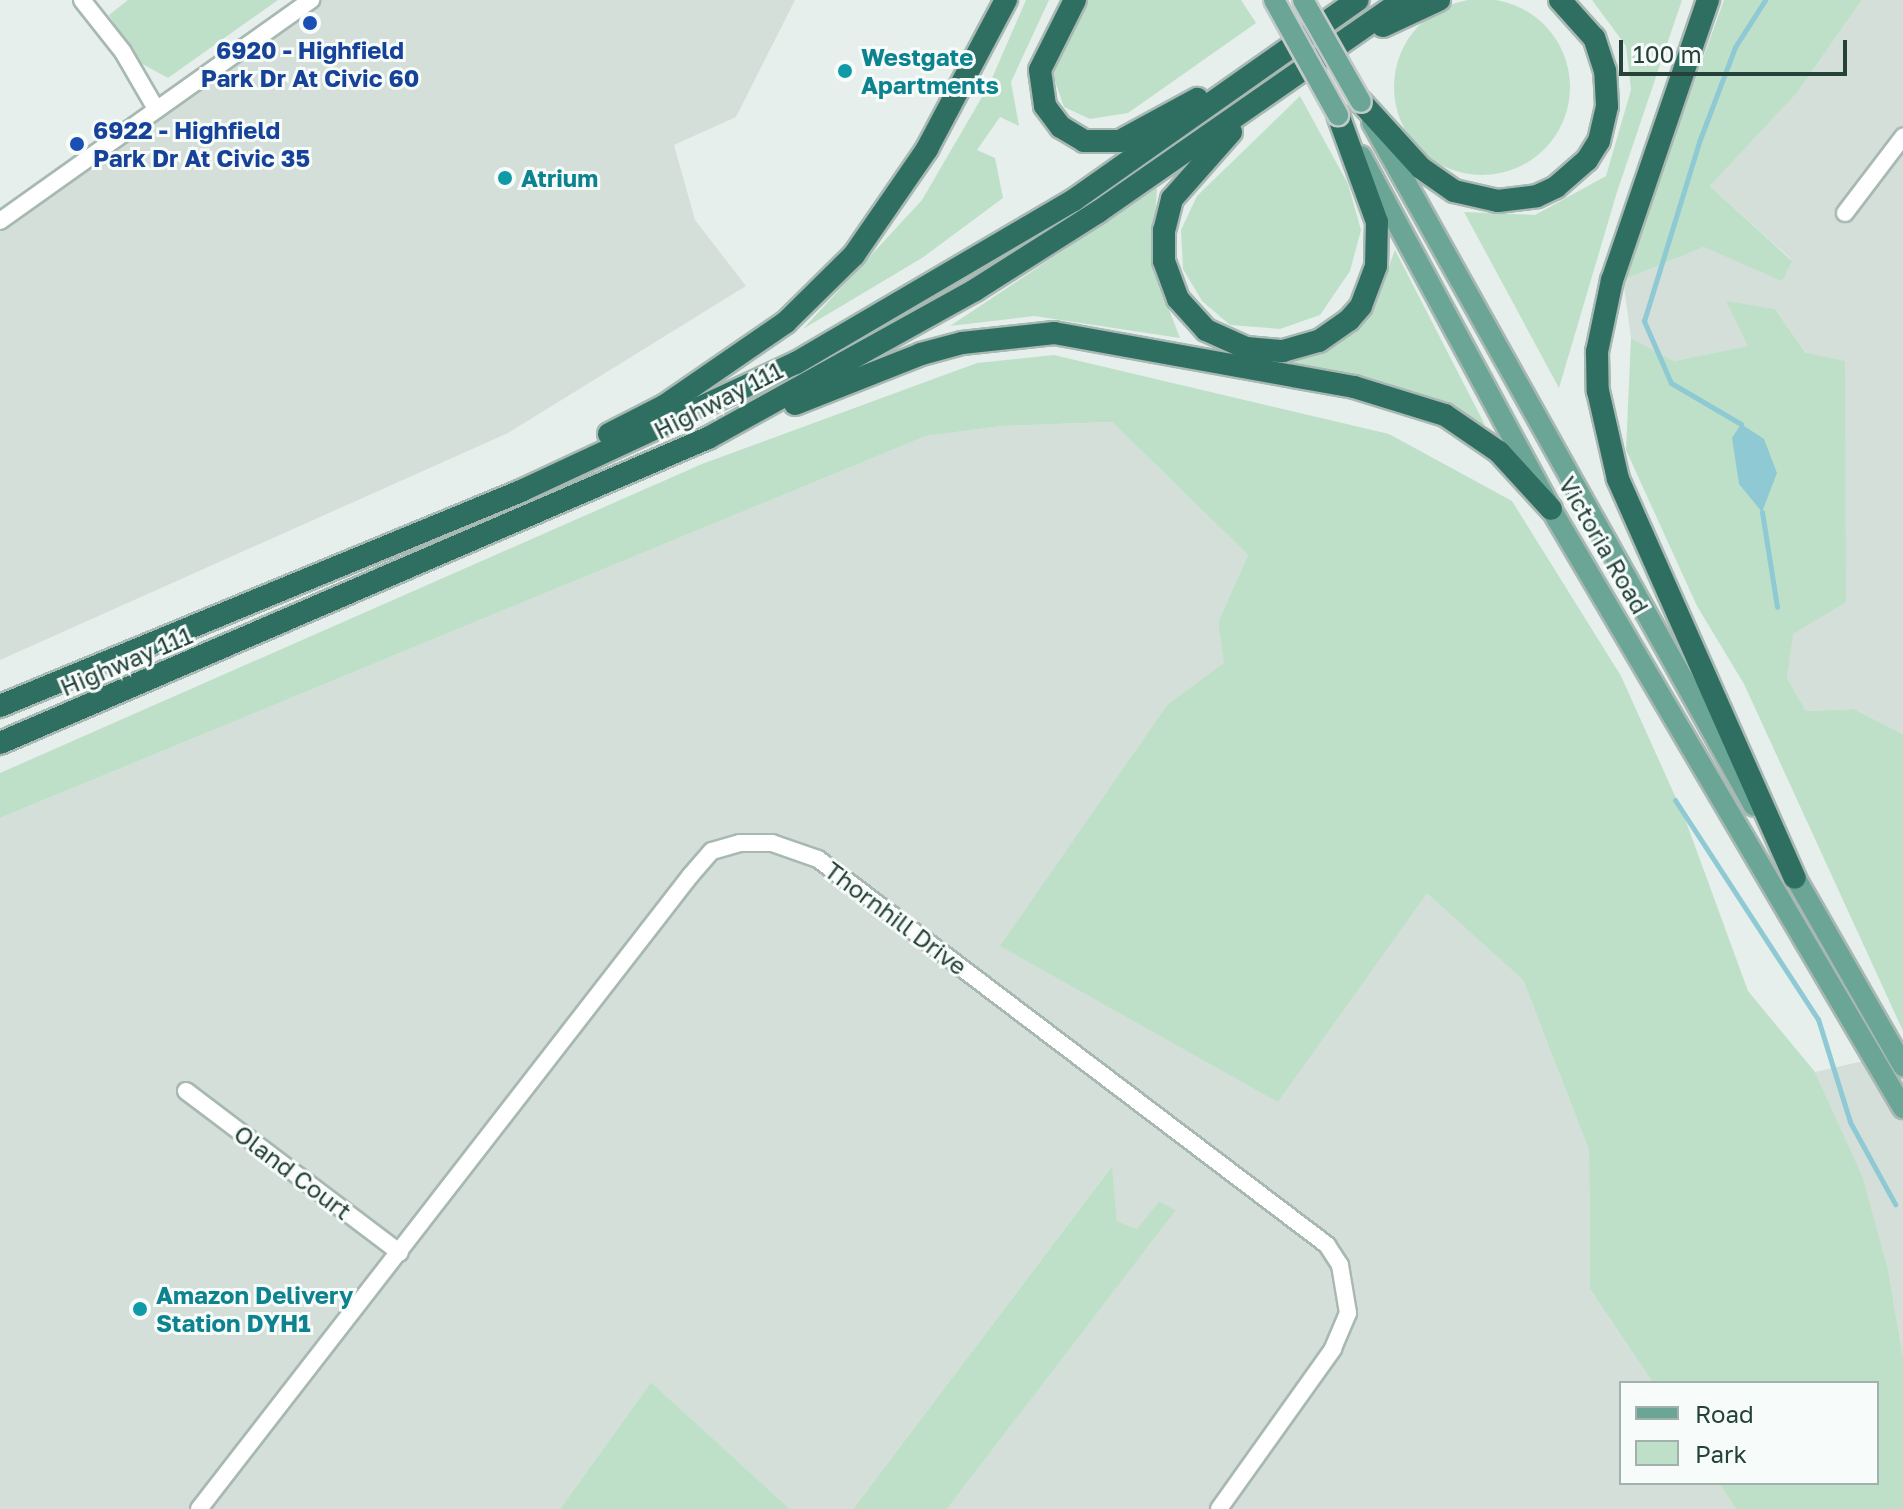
<!DOCTYPE html>
<html>
<head>
<meta charset="utf-8">
<style>
  body { margin:0 }
  #map { position:relative; width:1903px; height:1509px; overflow:hidden; background:#e6efeb; font-family:"Golos Text",sans-serif }
  div>[style] { position:absolute }
  .built>* { inset:0; background:#d4dfda }
  .green>* { inset:0; background:#bfe0c8 }
  .round { border-radius:50% }
  .water>* { inset:0; background:#8ec9d4 }
  .stream>* { height:5px; margin:-2.5px; padding:0 2.5px; transform-origin:2.5px; border-radius:2.5px; background:#8ec9d4 }
  .roads { filter:drop-shadow(2px 0 #a8b8b2) drop-shadow(-2px 0 #a8b8b2) drop-shadow(0 2px #a8b8b2) drop-shadow(0 -2px #a8b8b2) }
  .minor>* { height:16px; margin:-8px; padding:0 8px; transform-origin:8px; border-radius:8px; background:#fff }
  .major>* { height:20px; margin:-10px; padding:0 10px; transform-origin:10px; border-radius:10px; background:#6aa596 }
  .highway>* { height:22px; margin:-11px; padding:0 11px; transform-origin:11px; border-radius:11px; background:#2f6f62 }
  .bridges { filter:drop-shadow(2px 0 #c2cac8) drop-shadow(-2px 0 #c2cac8) drop-shadow(0 2px #c2cac8) drop-shadow(0 -2px #c2cac8) }
  .major-bridge>* { height:20px; margin:-10px; padding:0 10px; transform-origin:10px; border-radius:10px; background:#6aa596 }
  .dots>* { width:22px; height:22px; translate:-50% -50%; box-sizing:border-box; border:4px solid #f7fbf9; border-radius:50% }
  span { translate:-50% -50%; white-space:nowrap; text-align:center; line-height:1.15; -webkit-text-stroke:6px #f7fbf9; paint-order:stroke }
  .transit-label { font-size:24px; color:#164399; font-weight:700 }
  .left { translate:0 -50%; text-align:left }
  .culture-label { font-size:24px; color:#0d838f; font-weight:700 }
  .street-label { font-size:24px; color:#24423a }
  .legend { position:absolute; left:1619px; top:1381px; width:260px; height:104px; box-sizing:border-box; background:#f7fbf9; border:2px solid #a3b1ad; margin:0; padding:10px 14px; list-style:none; font-size:24px; color:#24423a }
  .legend li { display:flex; align-items:center; gap:16px; height:40px }
  .legend b { width:40px; border:2px solid #a3b1ad }
  .scale { position:absolute; left:1619px; top:40px; width:228px; height:36px; box-sizing:border-box; border:4px solid #24423a; border-top:0; padding-left:10px; font-size:24px; line-height:28px; white-space:nowrap; color:#24423a; -webkit-text-stroke:6px #f7fbf9; paint-order:stroke }
</style>
</head>
<body>
<div id="map">
  <div class="built">
    <div style="clip-path:polygon(309px 0,795px 0,736px 117px,674px 145px,695px 220px,746px 286px,508px 433px,0 660px,0 220px)"></div>
    <div style="clip-path:polygon(1862px 0,1903px 0,1903px 734px,1854px 709px,1806px 711px,1787px 678px,1807px 354px,1775px 309px,1727px 302px,1749px 346px,1674px 361px,1631px 338px,1623px 280px,1704px 247px,1792px 260px,1710px 186px,1796px 94px)"></div>
    <div style="clip-path:polygon(1112px 422px,1248px 555px,1218px 622px,1225px 663px,1168px 704px,1278px 1102px,1427px 892px,1523px 980px,1589px 1150px,1590px 1289px,1653px 1383px,1621px 1383px,1621px 1483px,1719px 1483px,1736px 1509px,947px 1509px,1175px 1211px,1137px 1229px,1117px 1221px,1111px 1167px,853px 1509px,790px 1509px,651px 1382px,560px 1509px,0 1509px,0 818px,926px 436px,1002px 426px)"></div>
    <div style="clip-path:polygon(1903px 1052px,1903px 1357px,1888px 1269px,1863px 1179px,1815px 1072px)"></div>
  </div>
  <div class="green">
    <div class="round" style="left:1394px;top:-1px;width:176px;height:176px"></div>
    <div style="clip-path:polygon(128px 0,278px 0,168px 78px,137px 61px,109px 15px)"></div>
    <div style="clip-path:polygon(1026px 0,1049px 0,1011px 82px,1019px 126px,1000px 117px,977px 150px,995px 158px,1003px 198px,922px 258px,803px 329px,922px 200px,989px 85px)"></div>
    <div style="clip-path:polygon(1087px 0,1241px 0,1256px 23px,1128px 113px,1090px 119px,1064px 107px,1052px 73px,1060px 43px)"></div>
    <div style="clip-path:polygon(1592px 0,1682px 0,1617px 192px,1559px 388px,1464px 212px,1535px 215px,1606px 176px,1631px 90px,1626px 46px)"></div>
    <div style="clip-path:polygon(1724px 0,1862px 0,1796px 94px,1710px 186px,1792px 261px,1782px 281px,1704px 247px,1623px 280px)"></div>
    <div style="clip-path:polygon(1300px 96px,1348px 184px,1361px 230px,1350px 271px,1320px 315px,1280px 329px,1230px 325px,1202px 301px,1183px 269px,1181px 230px,1197px 196px)"></div>
    <div style="clip-path:polygon(1157px 188px,1152px 266px,1180px 338px,1034px 316px,950px 326px)"></div>
    <div style="clip-path:polygon(1395px 250px,1485px 425px,1387px 388px,1286px 364px,1338px 345px,1376px 301px)"></div>
    <div style="clip-path:polygon(1726px 301px,1775px 309px,1806px 353px,1845px 361px,1846px 602px,1793px 634px,1787px 678px,1806px 711px,1854px 709px,1903px 734px,1903px 1031px,1744px 684px,1697px 606px,1626px 450px,1631px 338px,1674px 361px,1748px 346px)"></div>
    <div style="clip-path:polygon(1054px 355px,1389px 434px,1512px 501px,1621px 676px,1684px 816px,1748px 991px,1815px 1072px,1863px 1178px,1888px 1269px,1903px 1357px,1903px 1509px,1736px 1509px,1719px 1483px,1877px 1483px,1877px 1383px,1653px 1383px,1590px 1289px,1589px 1150px,1523px 980px,1427px 893px,1278px 1102px,1000px 946px,1168px 704px,1224px 663px,1218px 622px,1248px 555px,1112px 422px,1002px 426px,926px 436px,0 818px,0 773px,702px 464px,977px 363px)"></div>
    <div style="clip-path:polygon(1112px 1166px,1117px 1221px,1137px 1229px,1159px 1202px,1176px 1210px,947px 1509px,853px 1509px)"></div>
    <div style="clip-path:polygon(651px 1382px,790px 1509px,560px 1509px)"></div>
  </div>
  <div class="water">
    <div style="clip-path:polygon(1741px 424px,1764px 439px,1777px 473px,1762px 512px,1739px 484px,1732px 438px)"></div>
  </div>
  <div class="stream">
    <div style="left:1741px;top:424px;width:81px;rotate:-149.6deg"></div>
    <div style="left:1671px;top:383px;width:68px;rotate:-113.5deg"></div>
    <div style="left:1644px;top:321px;width:187px;rotate:-72.9deg"></div>
    <div style="left:1699px;top:142px;width:102px;rotate:-69.2deg"></div>
    <div style="left:1735px;top:47px;width:56px;rotate:-57.4deg"></div>
    <div style="left:1762px;top:512px;width:96px;rotate:81deg"></div>
    <div style="left:1675px;top:800px;width:262px;rotate:56.9deg"></div>
    <div style="left:1818px;top:1019px;width:108px;rotate:72.7deg"></div>
    <div style="left:1850px;top:1122px;width:94px;rotate:61.2deg"></div>
  </div>
  <div class="roads">
    <div class="minor">
      <div style="left:82px;top:0;width:66px;rotate:51.7deg"></div>
      <div style="left:123px;top:52px;width:66px;rotate:59.9deg"></div>
      <div style="left:1845px;top:213px;width:96px;rotate:-52.7deg"></div>
      <div style="left:0;top:221px;width:382px;rotate:-35.4deg"></div>
      <div style="left:186px;top:1091px;width:268px;rotate:37.1deg"></div>
      <div style="left:199px;top:1509px;width:801px;rotate:-52.2deg"></div>
      <div style="left:690px;top:876px;width:33px;rotate:-49deg"></div>
      <div style="left:712px;top:851px;width:29px;rotate:-16deg"></div>
      <div style="left:740px;top:843px;width:32px"></div>
      <div style="left:772px;top:843px;width:49px;rotate:19.2deg"></div>
      <div style="left:818px;top:859px;width:639px;rotate:37.17deg"></div>
      <div style="left:1327px;top:1245px;width:24px;rotate:57deg"></div>
      <div style="left:1340px;top:1265px;width:49px;rotate:80.5deg"></div>
      <div style="left:1348px;top:1313px;width:39px;rotate:113deg"></div>
      <div style="left:1333px;top:1349px;width:196px;rotate:125.5deg"></div>
    </div>
    <div class="major">
      <div style="left:1372px;top:122px;width:783px;rotate:60.82deg"></div>
      <div style="left:1361px;top:156px;width:401px;rotate:61.7deg"></div>
      <div style="left:1551px;top:509px;width:695px;rotate:59.56deg"></div>
      <div style="left:1788px;top:865px;width:232px;rotate:60.2deg"></div>
    </div>
    <div class="highway">
      <div style="left:1075px;top:0;width:78px;rotate:116.6deg"></div>
      <div style="left:1040px;top:70px;width:36px;rotate:82deg"></div>
      <div style="left:1045px;top:106px;width:26px;rotate:53deg"></div>
      <div style="left:1061px;top:127px;width:27px;rotate:31deg"></div>
      <div style="left:1084px;top:141px;width:36px"></div>
      <div style="left:1120px;top:141px;width:88px;rotate:-28.6deg"></div>
      <div style="left:1708px;top:0;width:296px;rotate:108.9deg"></div>
      <div style="left:1612px;top:280px;width:74px;rotate:101.8deg"></div>
      <div style="left:1597px;top:352px;width:39px;rotate:89deg"></div>
      <div style="left:1598px;top:391px;width:90px;rotate:77.2deg"></div>
      <div style="left:1618px;top:479px;width:436px;rotate:66.1deg"></div>
      <div style="left:1383px;top:26px;width:62px;rotate:-24.9deg"></div>
      <div style="left:1361px;top:102px;width:89px;rotate:47.7deg"></div>
      <div style="left:1421px;top:168px;width:40px;rotate:34.9deg"></div>
      <div style="left:1454px;top:191px;width:45px;rotate:12.8deg"></div>
      <div style="left:1498px;top:201px;width:39px;rotate:-7deg"></div>
      <div style="left:1537px;top:196px;width:21px;rotate:-25deg"></div>
      <div style="left:1556px;top:187px;width:41px;rotate:-41.1deg"></div>
      <div style="left:1587px;top:160px;width:22px;rotate:-58deg"></div>
      <div style="left:1599px;top:141px;width:36px;rotate:-77deg"></div>
      <div style="left:1607px;top:106px;width:35px;rotate:-93deg"></div>
      <div style="left:1605px;top:71px;width:35px;rotate:-108deg"></div>
      <div style="left:1594px;top:38px;width:51px;rotate:-131.8deg"></div>
      <div style="left:1231px;top:132px;width:89px;rotate:131.4deg"></div>
      <div style="left:1172px;top:199px;width:32px;rotate:104deg"></div>
      <div style="left:1164px;top:230px;width:31px;rotate:90deg"></div>
      <div style="left:1164px;top:261px;width:40px;rotate:69.8deg"></div>
      <div style="left:1178px;top:299px;width:42px;rotate:47.9deg"></div>
      <div style="left:1206px;top:330px;width:44px;rotate:24.2deg"></div>
      <div style="left:1246px;top:348px;width:37px;rotate:5deg"></div>
      <div style="left:1283px;top:351px;width:37px;rotate:-16deg"></div>
      <div style="left:1319px;top:341px;width:37px;rotate:-35deg"></div>
      <div style="left:1349px;top:320px;width:18px;rotate:-49deg"></div>
      <div style="left:1361px;top:306px;width:43px;rotate:-69.4deg"></div>
      <div style="left:1376px;top:266px;width:44px;rotate:-88.7deg"></div>
      <div style="left:1377px;top:222px;width:114px;rotate:-110deg"></div>
      <div style="left:795px;top:404px;width:136px;rotate:-21.6deg"></div>
      <div style="left:921px;top:354px;width:42px;rotate:-15deg"></div>
      <div style="left:962px;top:343px;width:93px;rotate:-6.2deg"></div>
      <div style="left:1054px;top:333px;width:305px;rotate:10.2deg"></div>
      <div style="left:1354px;top:387px;width:95px;rotate:17.1deg"></div>
      <div style="left:1445px;top:415px;width:65px;rotate:34.4deg"></div>
      <div style="left:1499px;top:452px;width:77px;rotate:47.6deg"></div>
      <div style="left:609px;top:434px;width:62px;rotate:-27deg"></div>
      <div style="left:664px;top:406px;width:148px;rotate:-34.5deg"></div>
      <div style="left:786px;top:322px;width:95px;rotate:-44.6deg"></div>
      <div style="left:854px;top:255px;width:129px;rotate:-55.4deg"></div>
      <div style="left:927px;top:149px;width:169px;rotate:-62.1deg"></div>
      <div style="left:0;top:706px;width:564px;rotate:-22.42deg"></div>
      <div style="left:521px;top:491px;width:303px;rotate:-25deg"></div>
      <div style="left:796px;top:363px;width:322px;rotate:-30.4deg"></div>
      <div style="left:1074px;top:200px;width:347px;rotate:-35.2deg"></div>
      <div style="left:0;top:743px;width:771px;rotate:-23.31deg"></div>
      <div style="left:708px;top:438px;width:305px;rotate:-29deg"></div>
      <div style="left:975px;top:290px;width:146px;rotate:-32.4deg"></div>
      <div style="left:1098px;top:212px;width:371px;rotate:-34.8deg"></div>
    </div>
  </div>
  <div class="bridges">
    <div class="major-bridge">
      <div style="left:1274px;top:0;width:132px;rotate:60.9deg"></div>
      <div style="left:1303px;top:0;width:117px;rotate:60.4deg"></div>
    </div>
  </div>
  <div class="dots">
    <div style="left:310px;top:23px;background:#1a4fb4"></div>
    <div style="left:845px;top:71px;background:#0f9aa8"></div>
    <div style="left:77px;top:144px;background:#1a4fb4"></div>
    <div style="left:505px;top:178px;background:#0f9aa8"></div>
    <div style="left:140px;top:1309px;background:#0f9aa8"></div>
  </div>
  <div class="transit-label">
    <span style="left:310px;top:64px">6920 - Highfield<br>Park Dr At Civic 60</span>
    <span class="left" style="left:93px;top:144px">6922 - Highfield<br>Park Dr At Civic 35</span>
  </div>
  <div class="culture-label">
    <span class="left" style="left:861px;top:71px">Westgate<br>Apartments</span>
    <span class="left" style="left:521px;top:178px">Atrium</span>
    <span class="left" style="left:156px;top:1309px">Amazon Delivery<br>Station DYH1</span>
  </div>
  <div class="street-label">
    <span style="left:718px;top:400px;rotate:-27deg">Highway 111</span>
    <span style="left:1604px;top:545px;rotate:60deg">Victoria Road</span>
    <span style="left:126px;top:661px;rotate:-23deg">Highway 111</span>
    <span style="left:896px;top:918px;rotate:37deg">Thornhill Drive</span>
    <span style="left:293px;top:1172px;rotate:37deg">Oland Court</span>
  </div>
  <ul class="legend">
  <li><b style="height:10px;background:#6aa596"></b>Road</li>
  <li><b style="height:22px;background:#bfe0c8"></b>Park</li>
  </ul>
  <div class="scale">100 m</div>
</div>
</body>
</html>
